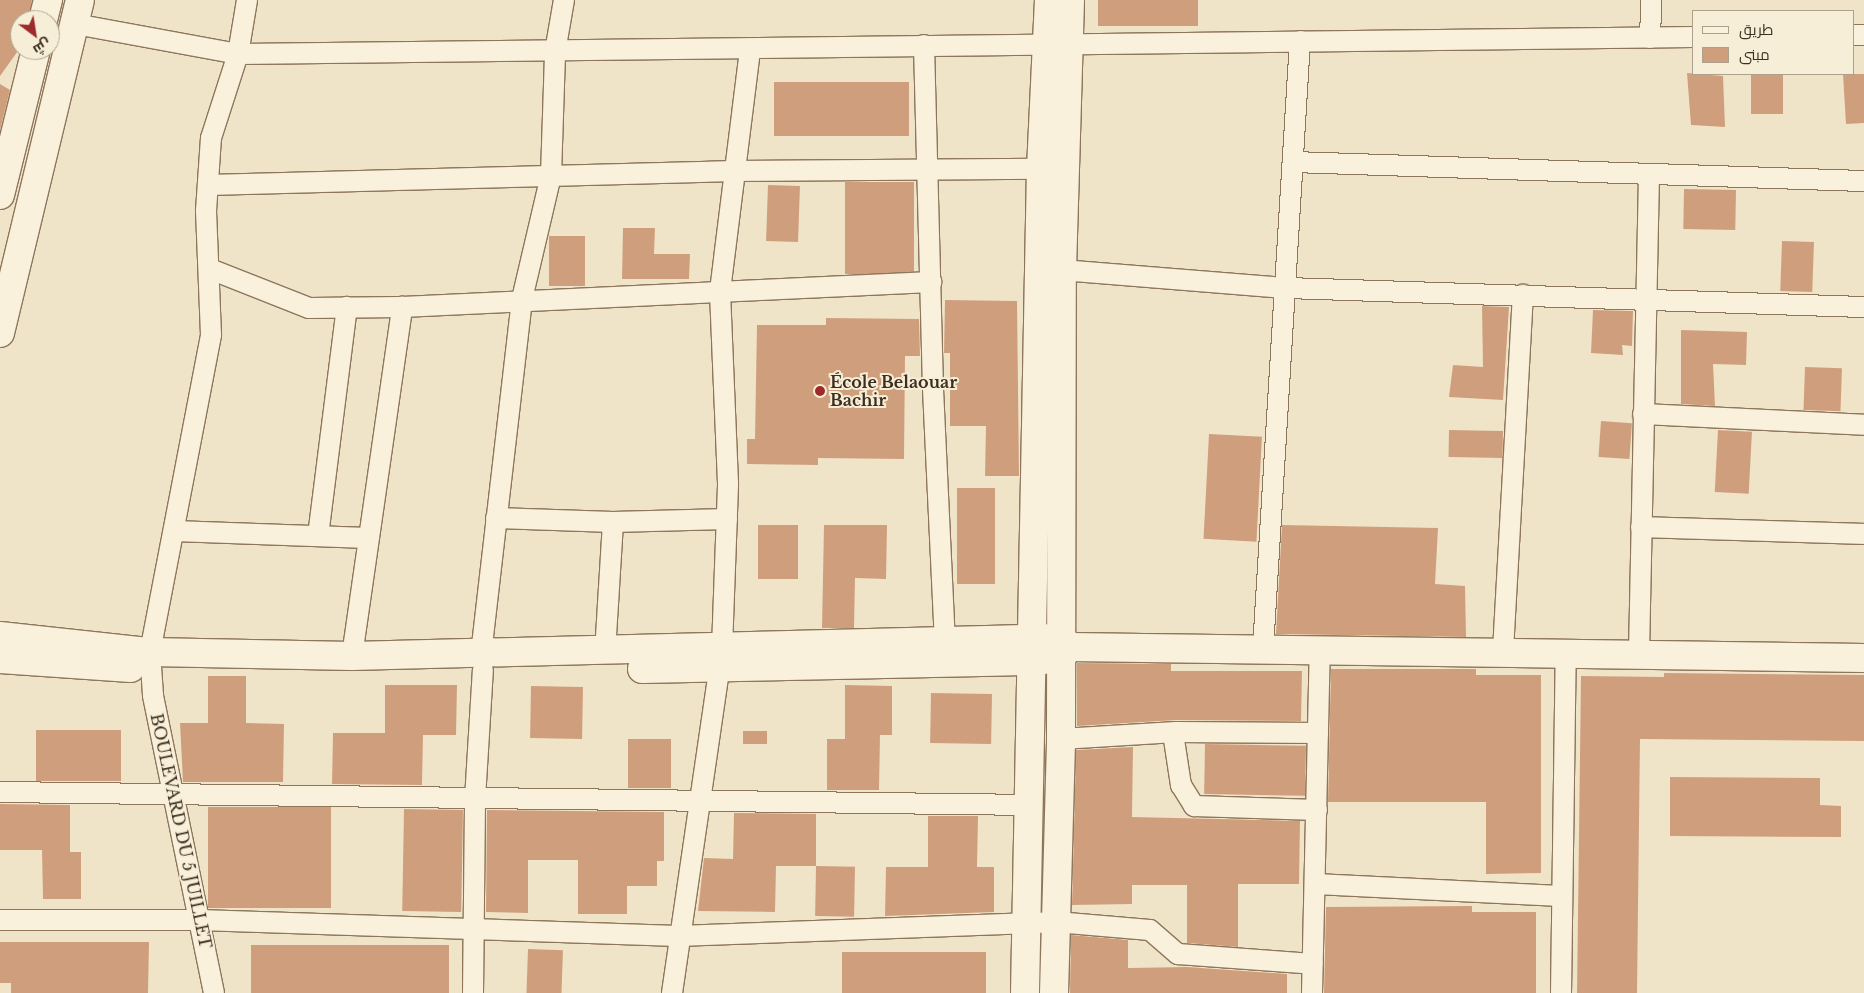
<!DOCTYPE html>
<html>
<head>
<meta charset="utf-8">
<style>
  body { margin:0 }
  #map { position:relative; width:1864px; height:993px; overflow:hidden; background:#f0e4c8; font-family:"Libre Baskerville",Cairo,serif }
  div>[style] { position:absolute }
  .building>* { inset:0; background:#cf9f7d; transform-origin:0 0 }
  .roads { filter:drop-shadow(1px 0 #8d765c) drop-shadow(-1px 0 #8d765c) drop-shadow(0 1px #8d765c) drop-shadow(0 -1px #8d765c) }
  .street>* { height:20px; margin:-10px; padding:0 10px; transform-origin:10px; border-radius:10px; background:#faf1dc }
  .secondary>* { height:28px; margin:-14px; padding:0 14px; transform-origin:14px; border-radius:14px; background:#faf1dc }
  .dots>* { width:14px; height:14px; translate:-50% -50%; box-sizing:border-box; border:2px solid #f7eed8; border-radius:50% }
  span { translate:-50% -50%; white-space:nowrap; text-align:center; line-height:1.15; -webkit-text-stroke:4px #f7eed8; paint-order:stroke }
  .poi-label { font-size:16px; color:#3d2e20; font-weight:700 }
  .left { translate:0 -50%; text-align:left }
  .street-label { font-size:16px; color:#3d2e20 }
  .legend { position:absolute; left:1692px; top:10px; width:162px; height:65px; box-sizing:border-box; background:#f7eed8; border:1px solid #ada18e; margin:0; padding:6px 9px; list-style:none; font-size:15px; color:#3d2e20 }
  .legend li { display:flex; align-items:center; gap:10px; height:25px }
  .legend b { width:25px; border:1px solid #ada18e }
  .north { position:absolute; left:10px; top:10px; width:50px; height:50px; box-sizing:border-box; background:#f7eed8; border:1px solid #ada18e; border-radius:50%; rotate:149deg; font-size:14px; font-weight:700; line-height:20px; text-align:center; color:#3d2e20 }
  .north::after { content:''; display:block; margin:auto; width:18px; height:22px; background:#9e2a2b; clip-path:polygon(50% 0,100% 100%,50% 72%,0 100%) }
</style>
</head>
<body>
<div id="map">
  <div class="building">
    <div style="clip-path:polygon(0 0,32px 0,28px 20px,20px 20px,20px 48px,0 76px)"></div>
    <div style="left:1098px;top:0;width:100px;height:26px"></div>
    <div style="clip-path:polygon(1687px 73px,1723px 76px,1725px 127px,1691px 125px)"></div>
    <div style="left:1751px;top:74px;width:32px;height:40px"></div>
    <div style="clip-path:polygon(1843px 74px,1864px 74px,1864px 123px,1846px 124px)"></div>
    <div style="left:774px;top:82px;width:135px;height:54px"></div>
    <div style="clip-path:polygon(0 84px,10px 90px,0 130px)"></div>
    <div style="left:845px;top:182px;width:69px;height:92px"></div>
    <div style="left:768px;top:185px;width:32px;height:56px;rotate:2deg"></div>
    <div style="left:1684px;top:189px;width:52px;height:40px;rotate:1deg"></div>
    <div style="clip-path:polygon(623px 228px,655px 228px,654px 254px,690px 254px,689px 279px,622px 279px)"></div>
    <div style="left:549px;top:236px;width:36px;height:50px"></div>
    <div style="left:1782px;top:241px;width:32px;height:50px;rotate:2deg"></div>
    <div style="clip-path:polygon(945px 300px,1017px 301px,1019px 476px,985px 476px,986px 426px,950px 426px,950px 353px,944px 353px)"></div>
    <div style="clip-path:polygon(1482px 306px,1509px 307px,1503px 400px,1449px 397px,1453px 365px,1483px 367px)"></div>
    <div style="clip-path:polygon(1593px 310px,1633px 311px,1632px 346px,1622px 345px,1623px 355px,1591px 353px)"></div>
    <div style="clip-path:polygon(826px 318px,919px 319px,920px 356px,905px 356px,904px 459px,818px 458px,818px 465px,747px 464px,747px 439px,755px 439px,757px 325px,826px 325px)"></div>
    <div style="clip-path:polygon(1681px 330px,1747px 332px,1746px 365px,1713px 364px,1715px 406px,1681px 404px)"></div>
    <div style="left:1805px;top:367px;width:37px;height:43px;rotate:2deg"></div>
    <div style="left:1601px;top:421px;width:31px;height:36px;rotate:4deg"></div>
    <div style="left:1449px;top:430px;width:54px;height:27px;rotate:1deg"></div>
    <div style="left:1718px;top:430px;width:34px;height:62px;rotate:3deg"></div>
    <div style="left:1209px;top:434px;width:53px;height:105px;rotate:3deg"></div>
    <div style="left:957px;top:488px;width:38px;height:96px"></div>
    <div style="left:758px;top:525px;width:40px;height:54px"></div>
    <div style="clip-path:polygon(824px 525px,887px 525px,886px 579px,855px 578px,854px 628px,822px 628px)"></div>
    <div style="clip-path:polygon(1282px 525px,1438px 528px,1435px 584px,1465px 586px,1466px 637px,1276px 634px)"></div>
    <div style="clip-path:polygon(1077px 663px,1171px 664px,1171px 671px,1302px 671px,1301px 721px,1176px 720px,1077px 726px)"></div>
    <div style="clip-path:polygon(1331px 669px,1476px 669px,1476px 675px,1541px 675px,1541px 873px,1486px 874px,1486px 802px,1328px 802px)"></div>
    <div style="clip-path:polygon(1664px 673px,1864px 675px,1864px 741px,1640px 739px,1637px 993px,1577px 993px,1581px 676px,1664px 677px)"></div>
    <div style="clip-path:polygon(208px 676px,246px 676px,246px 723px,284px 724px,283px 782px,183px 782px,180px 723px,208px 723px)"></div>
    <div style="clip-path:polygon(385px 685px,457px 685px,456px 735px,423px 735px,422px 785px,332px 784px,333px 733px,385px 733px)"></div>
    <div style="clip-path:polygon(845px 685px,892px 686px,892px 735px,880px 735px,879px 790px,827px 790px,827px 739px,845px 739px)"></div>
    <div style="left:531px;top:686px;width:52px;height:52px;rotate:1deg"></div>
    <div style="left:931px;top:693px;width:61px;height:50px;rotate:1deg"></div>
    <div style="left:36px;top:730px;width:85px;height:51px"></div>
    <div style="left:743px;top:731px;width:24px;height:13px"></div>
    <div style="left:628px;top:739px;width:43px;height:49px"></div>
    <div style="left:1205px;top:744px;width:101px;height:50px;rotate:1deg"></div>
    <div style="clip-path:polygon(1133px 747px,1132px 817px,1300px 821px,1299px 884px,1238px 884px,1238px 947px,1187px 943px,1187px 885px,1132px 885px,1132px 904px,1072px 905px,1076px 750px)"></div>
    <div style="clip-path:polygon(1670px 777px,1820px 778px,1820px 805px,1841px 806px,1841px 837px,1670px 836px)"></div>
    <div style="clip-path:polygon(0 804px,70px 805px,70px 852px,81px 852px,81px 899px,43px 899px,42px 850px,0 850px)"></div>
    <div style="left:208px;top:807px;width:123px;height:101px"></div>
    <div style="left:404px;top:809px;width:59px;height:102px;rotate:1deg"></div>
    <div style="clip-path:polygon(487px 810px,664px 812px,664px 861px,657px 861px,657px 886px,627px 886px,627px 914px,578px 914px,578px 860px,528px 860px,528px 913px,486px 912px)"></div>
    <div style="clip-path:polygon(734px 813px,816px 814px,816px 866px,776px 866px,775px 912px,698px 911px,704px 858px,733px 859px)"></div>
    <div style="clip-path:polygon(928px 816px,978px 816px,977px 867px,994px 867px,994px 912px,885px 916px,886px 867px,928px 867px)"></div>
    <div style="left:816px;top:866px;width:39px;height:50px;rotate:1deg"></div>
    <div style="clip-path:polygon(1472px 906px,1472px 912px,1536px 912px,1536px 993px,1324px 993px,1326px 907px)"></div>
    <div style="clip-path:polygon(1071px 935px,1128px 940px,1128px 968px,1187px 967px,1287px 974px,1287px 993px,1070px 993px)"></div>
    <div style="clip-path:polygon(0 942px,149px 942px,148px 993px,11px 993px,11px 983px,0 983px)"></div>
    <div style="left:251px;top:945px;width:198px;height:48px"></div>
    <div style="left:528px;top:949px;width:35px;height:44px;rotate:2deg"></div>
    <div style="left:842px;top:952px;width:144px;height:41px"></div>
  </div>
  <div class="roads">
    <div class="street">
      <div style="left:75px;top:24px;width:166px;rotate:10.4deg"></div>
      <div style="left:238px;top:54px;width:1455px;rotate:-0.67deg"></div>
      <div style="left:1853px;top:35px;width:11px"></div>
      <div style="left:1650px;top:38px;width:38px;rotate:-88deg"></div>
      <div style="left:924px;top:45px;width:344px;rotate:88.5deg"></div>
      <div style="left:933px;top:389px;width:255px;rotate:87.3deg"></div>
      <div style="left:1293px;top:162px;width:571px;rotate:1.91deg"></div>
      <div style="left:208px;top:185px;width:526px;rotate:-1.52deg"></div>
      <div style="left:734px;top:171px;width:307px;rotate:-0.4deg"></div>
      <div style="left:210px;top:269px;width:106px;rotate:21.5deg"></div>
      <div style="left:309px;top:308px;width:93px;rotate:-0.6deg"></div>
      <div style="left:402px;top:307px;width:530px;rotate:-2.71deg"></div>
      <div style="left:1062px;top:270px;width:226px;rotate:4.6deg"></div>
      <div style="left:1287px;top:288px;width:577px;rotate:1.89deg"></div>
      <div style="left:1643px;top:414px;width:221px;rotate:2.8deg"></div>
      <div style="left:496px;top:518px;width:117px;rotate:2deg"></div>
      <div style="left:613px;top:522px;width:129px;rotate:93.5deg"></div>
      <div style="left:613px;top:522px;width:114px;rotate:-1.5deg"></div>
      <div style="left:1641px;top:527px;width:223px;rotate:1.8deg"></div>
      <div style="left:174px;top:531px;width:194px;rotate:2.1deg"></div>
      <div style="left:318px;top:536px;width:231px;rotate:-82.8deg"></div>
      <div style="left:1263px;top:649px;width:609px;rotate:-86.52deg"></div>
      <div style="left:1503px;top:651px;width:357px;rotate:-86.8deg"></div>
      <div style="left:1639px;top:653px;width:476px;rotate:-88.8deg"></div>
      <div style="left:481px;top:654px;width:357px;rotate:-83.4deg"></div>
      <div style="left:522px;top:299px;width:127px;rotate:-76.8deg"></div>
      <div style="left:551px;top:175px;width:123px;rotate:-88.1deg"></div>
      <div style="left:555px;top:52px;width:53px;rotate:-80.2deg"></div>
      <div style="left:352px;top:656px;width:353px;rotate:-81.8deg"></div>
      <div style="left:1173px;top:733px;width:53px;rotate:81.3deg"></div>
      <div style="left:1181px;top:785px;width:25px;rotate:58deg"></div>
      <div style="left:1194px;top:806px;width:123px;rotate:1.9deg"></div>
      <div style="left:1061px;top:739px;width:115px;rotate:-3.5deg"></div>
      <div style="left:1176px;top:732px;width:142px;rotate:0.4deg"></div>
      <div style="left:0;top:792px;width:1032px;rotate:0.72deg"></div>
      <div style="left:1315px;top:884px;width:246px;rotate:2.8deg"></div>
      <div style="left:0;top:920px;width:199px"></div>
      <div style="left:199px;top:920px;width:479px;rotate:1.9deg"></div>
      <div style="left:678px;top:936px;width:378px;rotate:-2.1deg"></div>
      <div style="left:1056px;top:922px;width:94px;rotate:4.9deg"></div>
      <div style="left:1150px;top:930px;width:37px;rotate:41deg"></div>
      <div style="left:1178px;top:954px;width:135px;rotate:4.2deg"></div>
      <div style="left:214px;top:993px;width:304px;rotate:-101.6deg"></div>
      <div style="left:153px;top:695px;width:43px;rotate:-94deg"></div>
      <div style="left:150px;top:652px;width:323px;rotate:-79.1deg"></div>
      <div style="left:211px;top:335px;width:124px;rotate:-92.3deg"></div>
      <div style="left:206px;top:211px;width:73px;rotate:-86.1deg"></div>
      <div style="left:211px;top:138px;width:88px;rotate:-72.2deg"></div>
      <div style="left:238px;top:54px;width:55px;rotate:-80.5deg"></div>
      <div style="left:473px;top:993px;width:194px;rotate:-89.4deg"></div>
      <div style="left:475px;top:799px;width:129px;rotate:-86.5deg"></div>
      <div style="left:672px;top:993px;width:348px;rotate:-81.7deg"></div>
      <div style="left:722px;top:649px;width:166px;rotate:-87.9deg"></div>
      <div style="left:728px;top:483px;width:192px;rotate:-92.4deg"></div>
      <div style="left:720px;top:291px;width:244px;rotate:-82.9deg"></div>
      <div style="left:1312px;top:993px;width:344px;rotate:-88.7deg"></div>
      <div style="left:1561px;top:993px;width:341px;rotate:-89.2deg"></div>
    </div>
    <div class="secondary">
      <div style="left:43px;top:20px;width:21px;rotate:-76deg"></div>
      <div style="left:0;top:195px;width:149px;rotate:-76.1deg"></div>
      <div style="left:0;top:333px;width:342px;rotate:-76.5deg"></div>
      <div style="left:0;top:636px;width:151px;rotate:6.1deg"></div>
      <div style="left:150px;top:652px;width:202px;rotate:1.1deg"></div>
      <div style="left:352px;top:656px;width:709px;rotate:-1.45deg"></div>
      <div style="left:1061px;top:638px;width:13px;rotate:45deg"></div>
      <div style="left:1070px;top:647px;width:794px;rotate:0.79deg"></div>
      <div style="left:0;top:659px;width:131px;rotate:3.9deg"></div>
      <div style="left:642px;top:669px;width:393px;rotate:-1.2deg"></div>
      <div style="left:1035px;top:661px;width:25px;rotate:-7deg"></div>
      <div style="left:1060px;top:658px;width:15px;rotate:-48deg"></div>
      <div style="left:1025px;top:993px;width:824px;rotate:-88.89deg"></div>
      <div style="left:1041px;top:169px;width:169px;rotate:-87.3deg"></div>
      <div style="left:1054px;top:993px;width:254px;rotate:-88.4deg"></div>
      <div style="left:1061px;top:739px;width:469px;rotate:-89.9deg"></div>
      <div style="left:1062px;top:270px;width:270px;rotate:-88.3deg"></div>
    </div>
  </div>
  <div class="dots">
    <div style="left:820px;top:391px;background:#9e2a2b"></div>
  </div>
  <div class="poi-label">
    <span class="left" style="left:830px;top:391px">École Belaouar<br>Bachir</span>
  </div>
  <div class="street-label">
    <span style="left:181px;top:831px;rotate:78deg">BOULEVARD DU 5 JUILLET</span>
  </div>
  <ul class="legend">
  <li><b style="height:6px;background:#faf1dc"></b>طريق</li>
  <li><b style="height:14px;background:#cf9f7d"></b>مبنى</li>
  </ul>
  <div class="north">ش</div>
</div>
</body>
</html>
